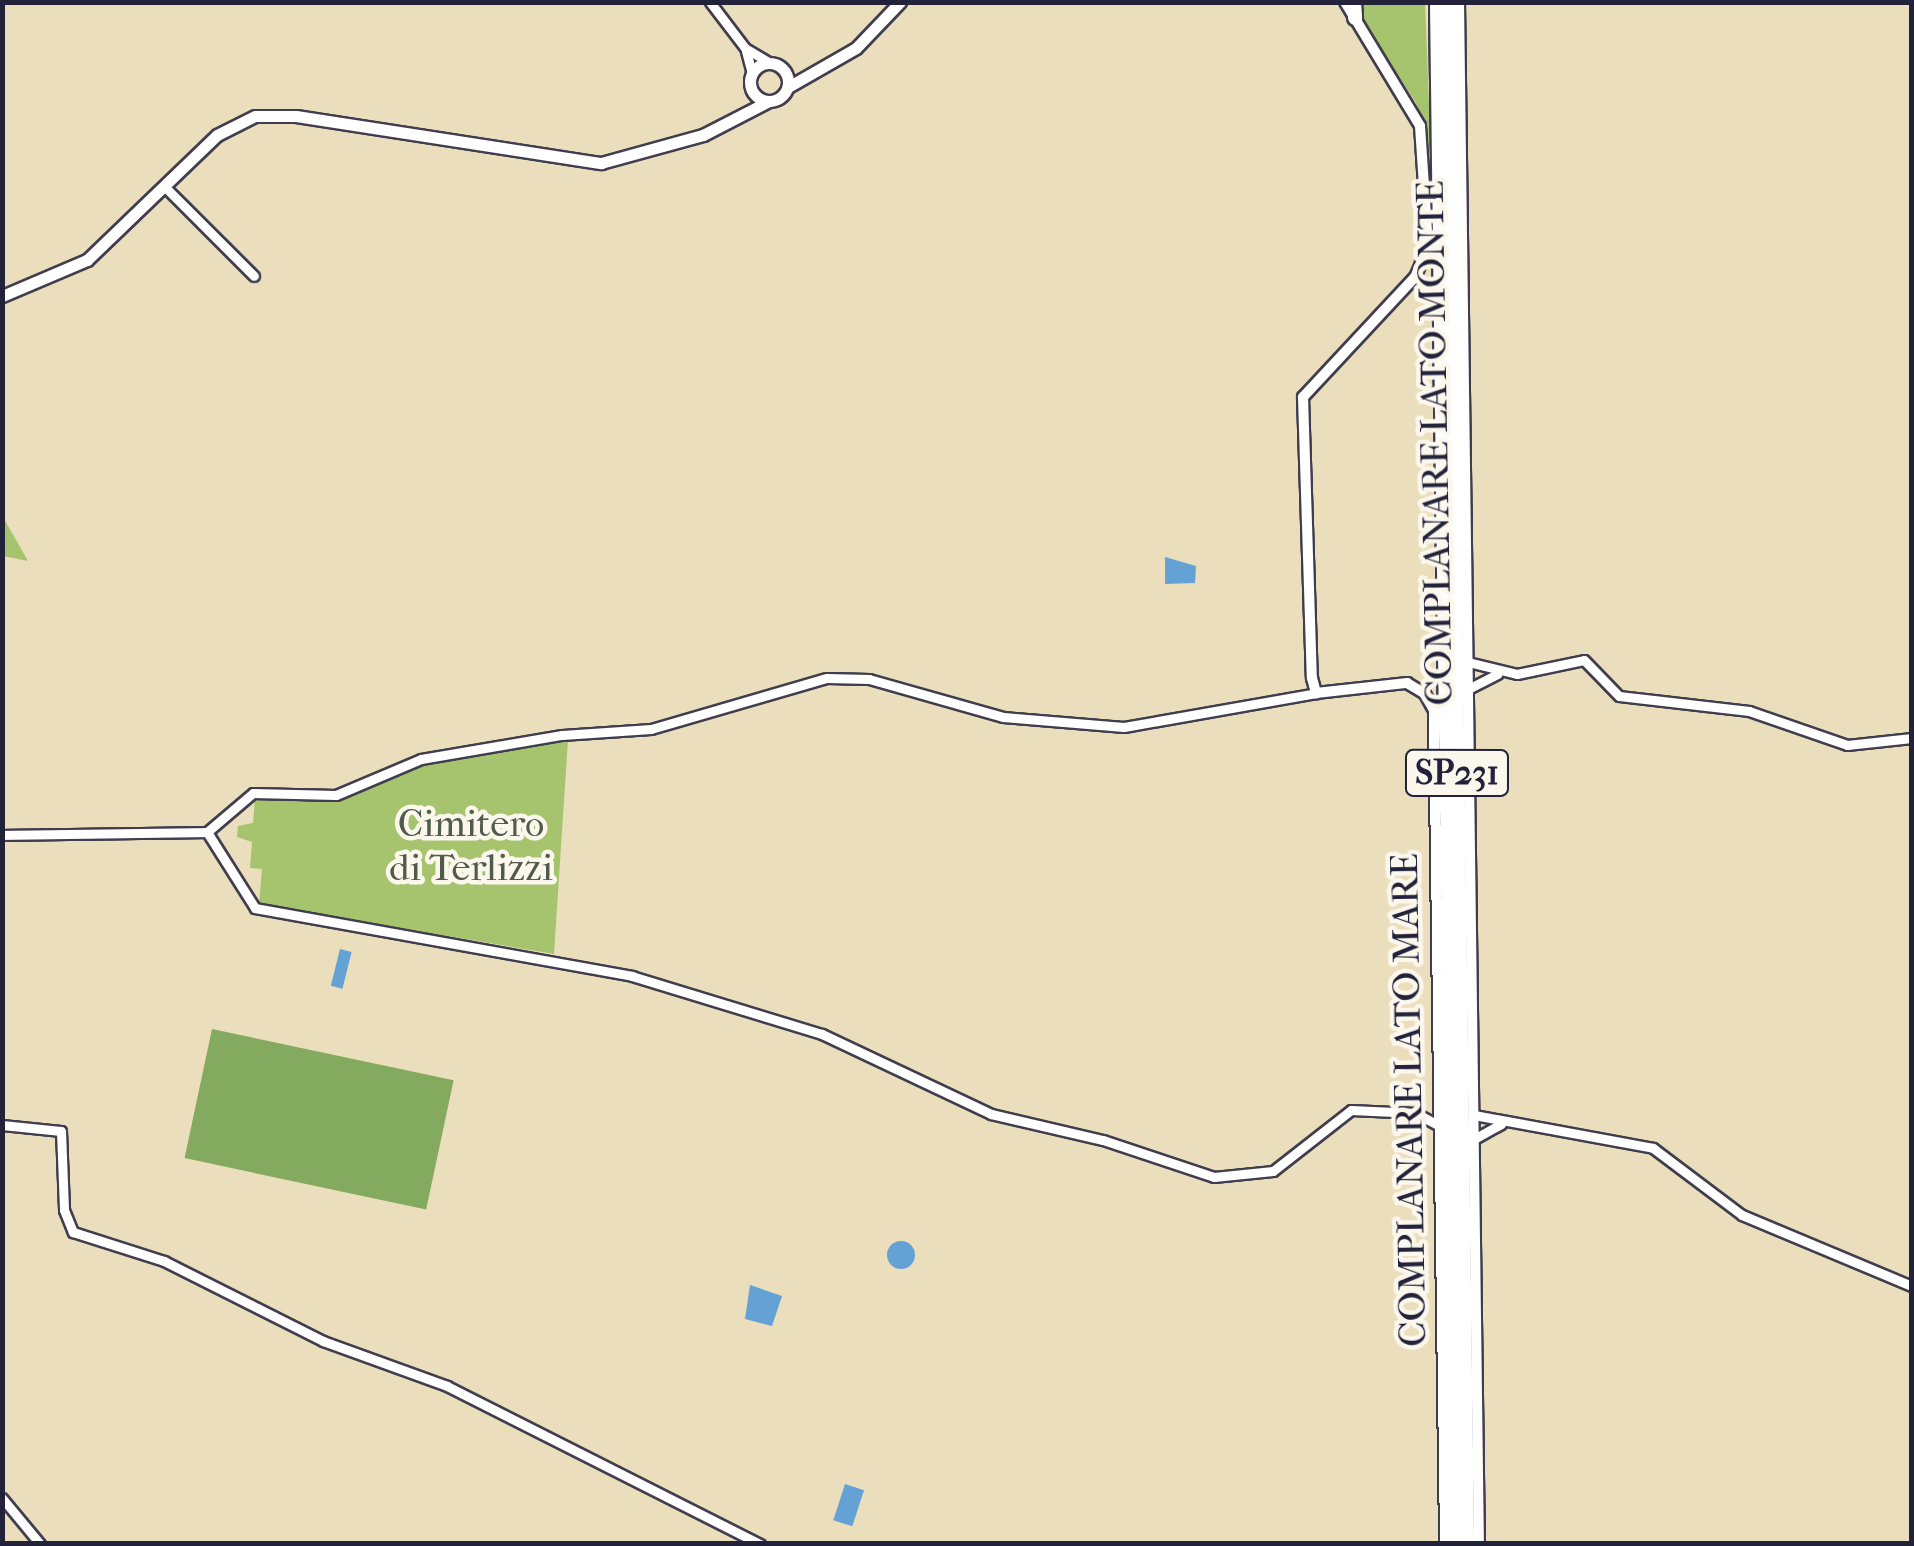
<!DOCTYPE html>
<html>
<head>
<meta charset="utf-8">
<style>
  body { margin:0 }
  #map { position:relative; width:1914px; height:1546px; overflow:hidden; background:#ebdebc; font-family:"IM FELL French Canon",serif }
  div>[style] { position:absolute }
  .green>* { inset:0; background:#a5c46d }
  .forest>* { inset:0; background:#84aa60; transform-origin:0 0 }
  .water>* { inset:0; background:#64a2d6; transform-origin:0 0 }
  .round { border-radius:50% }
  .roads { filter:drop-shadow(2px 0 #403e4e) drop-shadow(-2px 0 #403e4e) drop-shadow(0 2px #403e4e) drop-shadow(0 -2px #403e4e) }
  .minor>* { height:9px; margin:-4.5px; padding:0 4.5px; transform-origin:4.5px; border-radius:4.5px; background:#fff }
  .tertiary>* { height:10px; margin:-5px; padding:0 5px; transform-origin:5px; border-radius:5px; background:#fff }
  .secondary>* { height:11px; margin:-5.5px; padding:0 5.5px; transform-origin:5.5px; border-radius:5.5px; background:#fff }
  .secondary>.ring { margin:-5.5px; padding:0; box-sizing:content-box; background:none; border:11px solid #fff; border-radius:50% }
  .trunk>* { height:14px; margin:-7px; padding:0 7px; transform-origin:7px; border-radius:7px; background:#fff }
  span { translate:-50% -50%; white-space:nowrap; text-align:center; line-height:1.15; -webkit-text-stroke:9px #fbf7ec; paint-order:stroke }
  .shield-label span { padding:2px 8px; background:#fbf7ec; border:2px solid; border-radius:8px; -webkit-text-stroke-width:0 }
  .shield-label { font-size:35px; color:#22223b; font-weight:700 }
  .street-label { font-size:38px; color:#22223b }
  .park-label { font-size:38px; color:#505b4c }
  .frame { position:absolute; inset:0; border:5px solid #22223b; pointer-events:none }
</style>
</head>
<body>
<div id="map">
  <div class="green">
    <div style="clip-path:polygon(1359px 3px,1425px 3px,1431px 152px,1416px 103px,1362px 19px)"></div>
    <div style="clip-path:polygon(2px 517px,3px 517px,28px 561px,3px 556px)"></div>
    <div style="clip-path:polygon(568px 740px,554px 954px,259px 904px,262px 869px,250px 868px,252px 842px,237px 837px,238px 826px,253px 823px,255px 797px,337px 802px,427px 763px)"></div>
  </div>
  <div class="forest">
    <div style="left:212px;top:1029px;width:247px;height:132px;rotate:12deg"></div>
  </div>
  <div class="water">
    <div style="clip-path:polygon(1165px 557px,1196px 566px,1195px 583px,1165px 584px)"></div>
    <div style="left:340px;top:949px;width:12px;height:38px;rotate:14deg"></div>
    <div class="round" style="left:887px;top:1241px;width:28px;height:28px"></div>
    <div style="clip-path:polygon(750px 1285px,782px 1296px,772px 1326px,745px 1319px)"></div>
    <div style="left:845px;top:1484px;width:20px;height:38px;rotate:18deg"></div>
  </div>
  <div class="roads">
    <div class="minor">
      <div style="left:710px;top:2px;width:58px;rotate:52.7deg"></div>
      <div style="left:745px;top:48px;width:27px;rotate:31deg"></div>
      <div style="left:746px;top:51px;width:23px;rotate:75deg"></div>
      <div style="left:164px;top:186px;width:127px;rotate:45deg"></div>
      <div style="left:1468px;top:662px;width:50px;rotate:13.8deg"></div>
      <div style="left:1517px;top:674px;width:68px;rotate:-11.8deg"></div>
      <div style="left:1584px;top:660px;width:50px;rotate:45.8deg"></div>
      <div style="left:1619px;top:696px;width:131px;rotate:6.6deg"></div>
      <div style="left:1749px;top:711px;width:104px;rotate:19.1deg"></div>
      <div style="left:1847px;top:745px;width:65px;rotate:-6.1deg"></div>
      <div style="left:1468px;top:689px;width:33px;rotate:-27deg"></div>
      <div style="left:207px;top:832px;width:90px;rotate:57.7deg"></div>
      <div style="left:255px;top:908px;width:383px;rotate:10.2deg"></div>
      <div style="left:632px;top:976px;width:199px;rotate:17deg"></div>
      <div style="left:822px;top:1034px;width:187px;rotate:25.3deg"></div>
      <div style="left:991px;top:1114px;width:115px;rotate:13.1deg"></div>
      <div style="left:1103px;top:1140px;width:117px;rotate:18.4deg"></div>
      <div style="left:1214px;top:1177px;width:59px;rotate:-5.8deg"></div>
      <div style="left:1273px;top:1171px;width:99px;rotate:-38deg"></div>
      <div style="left:1351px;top:1110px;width:65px;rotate:2.6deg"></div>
      <div style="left:1416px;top:1113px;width:26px;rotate:29deg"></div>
      <div style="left:207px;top:832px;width:60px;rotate:-40.3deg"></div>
      <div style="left:253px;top:793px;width:83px;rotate:1.4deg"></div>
      <div style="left:336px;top:795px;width:92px;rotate:-23deg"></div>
      <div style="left:421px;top:759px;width:143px;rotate:-9.7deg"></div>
      <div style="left:562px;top:735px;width:89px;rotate:-3.9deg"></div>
      <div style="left:651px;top:729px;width:183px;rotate:-16.2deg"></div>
      <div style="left:827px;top:678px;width:42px;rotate:1.4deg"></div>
      <div style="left:869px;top:679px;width:139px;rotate:15.8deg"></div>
      <div style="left:1003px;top:717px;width:121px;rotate:4.7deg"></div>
      <div style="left:1124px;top:727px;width:195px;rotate:-10deg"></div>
      <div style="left:2px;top:835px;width:205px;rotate:-0.8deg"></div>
      <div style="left:1474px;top:1115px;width:182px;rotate:10.4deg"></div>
      <div style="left:1653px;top:1148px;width:111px;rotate:37deg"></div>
      <div style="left:1742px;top:1215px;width:184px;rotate:22.7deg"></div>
      <div style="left:2px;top:1125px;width:59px;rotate:5.8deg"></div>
      <div style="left:61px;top:1131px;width:79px;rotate:87.8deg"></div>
      <div style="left:64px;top:1210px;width:24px;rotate:68deg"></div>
      <div style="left:73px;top:1232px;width:96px;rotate:17.7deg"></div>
      <div style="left:164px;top:1261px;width:178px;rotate:26.7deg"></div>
      <div style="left:323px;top:1341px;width:132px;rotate:19.9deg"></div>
      <div style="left:447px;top:1386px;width:351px;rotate:26.8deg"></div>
      <div style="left:1474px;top:1139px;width:31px;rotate:-29deg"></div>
      <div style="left:2px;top:1498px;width:60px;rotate:50.4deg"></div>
    </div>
    <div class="tertiary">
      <div style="left:1345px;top:2px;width:145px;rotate:58.8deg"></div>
      <div style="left:1420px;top:126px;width:121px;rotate:86.2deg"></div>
      <div style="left:1428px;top:247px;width:33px;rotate:113deg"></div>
      <div style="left:1415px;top:277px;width:164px;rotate:133deg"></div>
      <div style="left:1303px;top:397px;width:281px;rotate:88.2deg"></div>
      <div style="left:1312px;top:678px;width:16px;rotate:75deg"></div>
      <div style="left:1316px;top:693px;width:92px;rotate:-6.3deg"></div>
      <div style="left:1407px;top:683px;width:21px;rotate:31deg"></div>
      <div style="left:1425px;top:694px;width:18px;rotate:61deg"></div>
      <div style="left:1434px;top:710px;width:834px;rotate:89.24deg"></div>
      <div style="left:1459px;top:2px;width:1542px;rotate:89.26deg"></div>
    </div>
    <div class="secondary">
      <div class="ring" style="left:750px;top:63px;width:27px;height:27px"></div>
      <div style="left:788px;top:87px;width:78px;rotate:-29.8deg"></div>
      <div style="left:856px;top:48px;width:64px;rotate:-46.3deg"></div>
      <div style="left:2px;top:296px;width:92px;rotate:-23deg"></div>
      <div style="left:87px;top:260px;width:180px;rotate:-43.9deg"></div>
      <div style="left:217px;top:135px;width:42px;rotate:-26.6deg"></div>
      <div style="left:255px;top:116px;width:41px"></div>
      <div style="left:296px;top:116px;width:309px;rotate:8.8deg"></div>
      <div style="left:601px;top:163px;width:106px;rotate:-15.4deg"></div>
      <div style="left:703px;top:135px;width:74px;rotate:-27.3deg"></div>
    </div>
    <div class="trunk">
      <div style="left:1354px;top:2px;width:16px;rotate:86deg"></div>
      <div style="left:1437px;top:2px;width:1542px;rotate:89.29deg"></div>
      <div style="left:1448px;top:2px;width:1542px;rotate:89.29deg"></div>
    </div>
  </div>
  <div class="shield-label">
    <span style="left:1457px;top:773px">SP231</span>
  </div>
  <div class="street-label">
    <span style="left:1435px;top:443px;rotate:-91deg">COMPLANARE LATO MONTE</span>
    <span style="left:1409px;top:1100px;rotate:-91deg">COMPLANARE LATO MARE</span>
  </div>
  <div class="park-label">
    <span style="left:471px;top:846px">Cimitero<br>di Terlizzi</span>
  </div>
  <div class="frame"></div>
</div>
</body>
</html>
